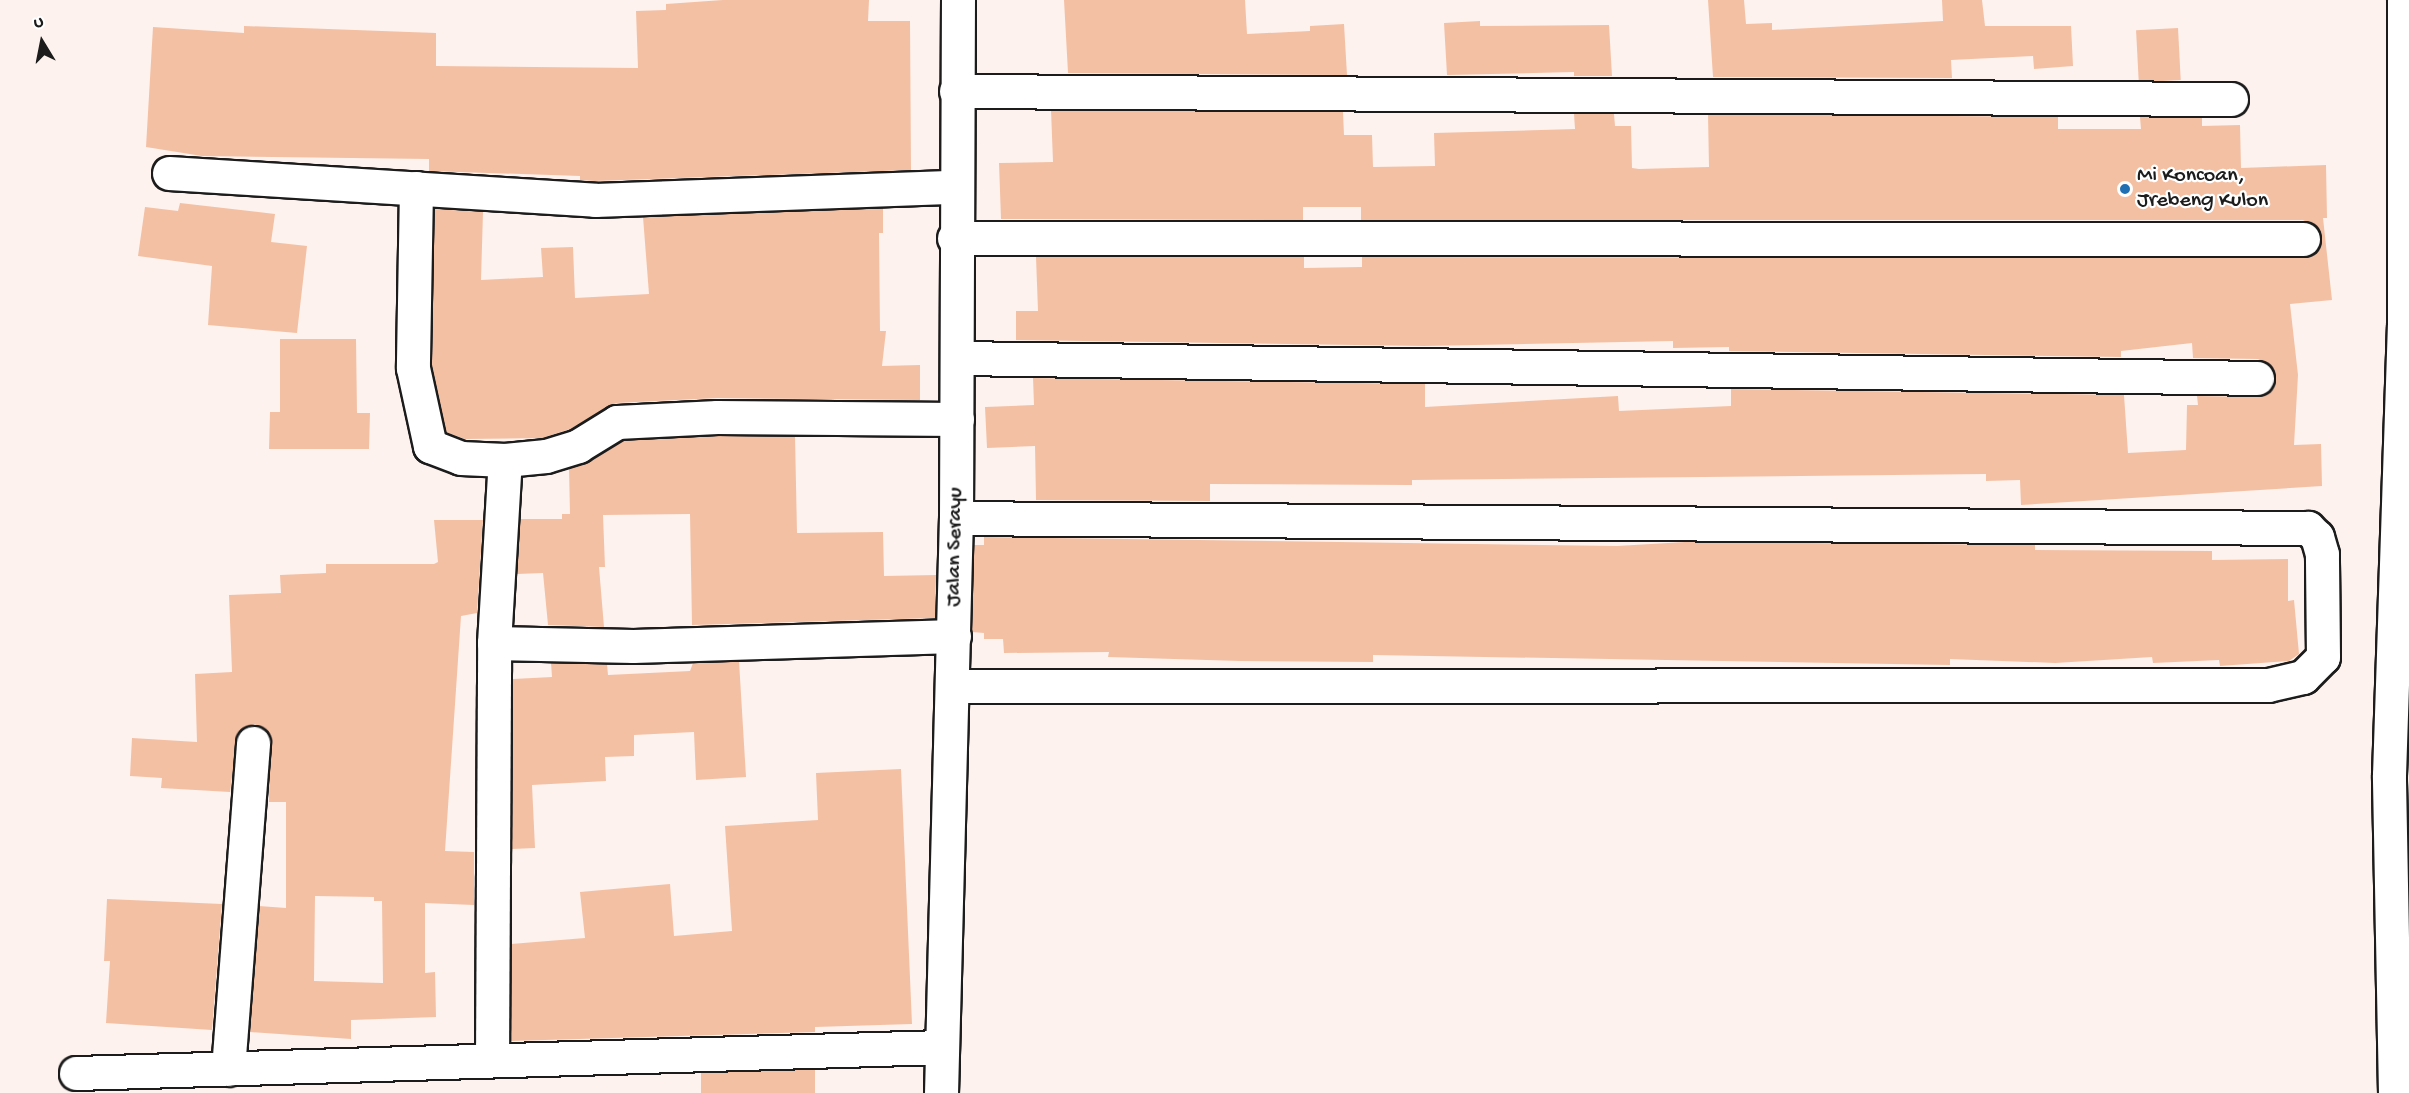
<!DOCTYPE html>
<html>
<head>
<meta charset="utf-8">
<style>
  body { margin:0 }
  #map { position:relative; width:2409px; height:1093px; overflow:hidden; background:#fdf2ed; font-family:"Gochi Hand",sans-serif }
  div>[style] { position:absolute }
  .building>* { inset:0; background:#f3c0a4; transform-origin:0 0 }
  .roads { filter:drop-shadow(2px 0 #1c1c1c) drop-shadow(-2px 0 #1c1c1c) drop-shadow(0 2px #1c1c1c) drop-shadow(0 -2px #1c1c1c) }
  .street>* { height:33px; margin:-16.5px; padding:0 16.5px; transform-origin:16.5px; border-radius:16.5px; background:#fff }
  .dots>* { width:16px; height:16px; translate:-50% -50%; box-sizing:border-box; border:3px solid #fff; border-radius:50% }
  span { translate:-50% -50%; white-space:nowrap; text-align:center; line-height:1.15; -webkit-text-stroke:4.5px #fff; paint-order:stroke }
  .poi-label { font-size:22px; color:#1c1c1c }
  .left { translate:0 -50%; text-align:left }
  .street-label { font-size:22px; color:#1c1c1c }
  .north { position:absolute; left:12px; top:12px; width:60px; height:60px; -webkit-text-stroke:4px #fff; paint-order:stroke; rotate:350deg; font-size:16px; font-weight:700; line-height:24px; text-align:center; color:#1c1c1c }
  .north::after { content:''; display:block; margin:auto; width:21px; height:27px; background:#1c1c1c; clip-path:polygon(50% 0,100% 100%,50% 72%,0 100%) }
</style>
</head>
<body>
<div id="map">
  <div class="building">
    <div style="clip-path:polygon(723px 0,869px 0,868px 21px,910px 21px,911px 170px,595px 181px,580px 180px,580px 176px,429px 171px,429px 159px,202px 156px,146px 147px,153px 27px,244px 33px,244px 26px,436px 33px,436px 66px,638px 68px,636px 11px,666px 10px,666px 4px)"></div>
    <div style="clip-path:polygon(1064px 0,1245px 0,1247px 34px,1310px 31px,1310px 26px,1344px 24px,1347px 75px,1068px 73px)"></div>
    <div style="clip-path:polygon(1708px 0,1744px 0,1746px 24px,1772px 23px,1772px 30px,1943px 21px,1942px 0,1982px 0,1985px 26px,2071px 26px,2073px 66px,2034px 69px,2033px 56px,1951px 60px,1952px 78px,1713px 77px)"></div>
    <div style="clip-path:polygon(1480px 21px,1480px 26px,1609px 25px,1612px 76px,1574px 76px,1574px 72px,1447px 75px,1444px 23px)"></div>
    <div style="left:2178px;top:28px;width:52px;height:42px;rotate:87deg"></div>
    <div style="clip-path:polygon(1051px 110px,1343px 112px,1344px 135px,1372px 135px,1373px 167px,1435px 166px,1434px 133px,1575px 129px,1574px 114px,1614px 114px,1615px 126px,1631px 126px,1632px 168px,1639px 169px,1709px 167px,1708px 114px,2058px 117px,2058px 129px,2141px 129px,2140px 117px,2202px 118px,2202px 126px,2240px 125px,2241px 168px,2326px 165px,2327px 218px,2323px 218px,2332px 300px,2290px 304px,2298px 375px,2294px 445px,2321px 444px,2322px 486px,2021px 505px,2020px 480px,1986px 481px,1986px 474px,1412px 480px,1412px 485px,1210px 484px,1210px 501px,1036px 500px,1035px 446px,987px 448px,985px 407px,1034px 405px,1033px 378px,1425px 384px,1425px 407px,1618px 396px,1619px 411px,1731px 406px,1731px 389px,2124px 395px,2128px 453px,2186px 450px,2187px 405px,2198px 405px,2197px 396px,2257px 397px,2273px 388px,2276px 378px,2273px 368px,2258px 359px,2193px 358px,2192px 343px,2121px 351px,2121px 357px,1729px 351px,1729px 347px,1673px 348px,1673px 341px,1424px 346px,1016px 340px,1016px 311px,1038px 311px,1036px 257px,1304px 257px,1304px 268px,1362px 267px,1362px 257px,2303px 258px,2313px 255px,2322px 240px,2319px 229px,2303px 220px,1361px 220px,1361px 207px,1303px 207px,1303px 220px,1001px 219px,999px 163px,1053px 162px)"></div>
    <div style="clip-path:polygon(180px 203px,275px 214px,271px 242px,307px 246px,297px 333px,208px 325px,212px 266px,138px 256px,145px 207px,178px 211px)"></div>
    <div style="clip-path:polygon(883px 208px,883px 233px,879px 233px,880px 331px,886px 331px,882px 366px,920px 365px,920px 400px,717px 398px,616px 403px,570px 429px,542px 438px,465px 439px,446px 432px,432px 366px,434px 209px,483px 212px,481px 280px,543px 277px,541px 248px,573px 247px,575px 298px,649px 294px,643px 217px)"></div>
    <div style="clip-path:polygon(280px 339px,356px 339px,357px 413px,370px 413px,369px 449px,269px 449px,270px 412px,280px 412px)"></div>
    <div style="clip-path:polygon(717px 436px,795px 436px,797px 533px,883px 532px,884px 576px,936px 575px,935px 618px,692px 625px,690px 514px,603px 515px,605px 567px,599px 567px,604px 627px,548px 625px,543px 573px,517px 574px,520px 519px,562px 519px,562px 514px,570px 514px,569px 468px,623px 440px)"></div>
    <div style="clip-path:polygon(evenodd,434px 520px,483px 520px,477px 613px,461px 616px,445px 851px,474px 852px,474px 905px,425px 903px,425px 973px,435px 972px,436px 1017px,351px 1020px,351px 1039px,250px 1032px,259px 906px,286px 908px,286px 802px,269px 802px,270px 735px,255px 724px,238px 732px,230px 792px,161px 788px,162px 778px,130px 776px,132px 738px,197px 742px,195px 674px,232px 672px,229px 595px,281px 593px,280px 575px,326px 573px,326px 564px,434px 564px,438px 562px,434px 520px,315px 896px,374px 897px,374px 901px,382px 901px,383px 983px,314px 981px,315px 896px)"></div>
    <div style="clip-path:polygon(984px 537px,1617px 546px,1685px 542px,2035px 545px,2035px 550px,2212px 551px,2212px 560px,2288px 559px,2288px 601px,2294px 600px,2299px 654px,2289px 661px,2220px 666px,2219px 660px,2153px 663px,2152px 657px,2055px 663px,1950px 659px,1950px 665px,1373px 655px,1373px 662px,1240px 661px,1108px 657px,1109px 652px,1004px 653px,1003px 639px,984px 639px,984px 633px,972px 632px,974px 545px,984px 545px)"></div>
    <div style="clip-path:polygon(739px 661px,746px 777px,696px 780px,694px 732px,634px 735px,634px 756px,605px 757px,606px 781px,532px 785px,535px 848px,512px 849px,513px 679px,552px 677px,551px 663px,607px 664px,608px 675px,690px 671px,693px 663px)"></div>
    <div style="clip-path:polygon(901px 769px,912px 1024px,815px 1027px,815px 1032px,511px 1041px,511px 944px,585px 938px,580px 892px,670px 884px,674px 936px,732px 931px,725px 826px,818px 820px,816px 773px)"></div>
    <div style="clip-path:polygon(107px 899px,222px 904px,212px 1030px,106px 1023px,110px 961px,104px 961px)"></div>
    <div style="left:815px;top:1070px;width:23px;height:114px;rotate:90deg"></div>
  </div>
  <div class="roads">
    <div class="street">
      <div style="left:956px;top:91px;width:1275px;rotate:0.36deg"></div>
      <div style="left:169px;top:173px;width:427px;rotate:3.6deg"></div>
      <div style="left:595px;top:200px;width:360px;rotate:-2.1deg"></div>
      <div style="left:416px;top:188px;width:180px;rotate:91deg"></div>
      <div style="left:413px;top:368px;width:80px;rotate:77.7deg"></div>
      <div style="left:430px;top:446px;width:33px;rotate:21deg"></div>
      <div style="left:461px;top:458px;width:44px;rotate:2.6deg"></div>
      <div style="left:954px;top:238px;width:1349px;rotate:0.04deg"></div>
      <div style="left:958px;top:358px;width:1299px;rotate:0.88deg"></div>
      <div style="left:954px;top:636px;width:321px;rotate:178.2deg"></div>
      <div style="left:633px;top:646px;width:139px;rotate:-178.8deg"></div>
      <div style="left:494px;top:643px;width:183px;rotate:-86.6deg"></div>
      <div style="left:505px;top:460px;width:41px;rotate:-5.6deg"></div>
      <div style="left:546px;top:456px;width:34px;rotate:-17deg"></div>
      <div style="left:578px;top:446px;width:46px;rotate:-31.6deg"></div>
      <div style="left:617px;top:422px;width:100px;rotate:-2.9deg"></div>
      <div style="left:717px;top:417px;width:240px;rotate:0.5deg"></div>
      <div style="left:953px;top:686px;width:1315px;rotate:-0.04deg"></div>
      <div style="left:2268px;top:685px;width:36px;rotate:-13deg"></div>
      <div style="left:2303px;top:677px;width:28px;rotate:-45deg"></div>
      <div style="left:2323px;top:657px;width:103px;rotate:-90.6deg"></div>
      <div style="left:2322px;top:554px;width:18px;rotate:-106deg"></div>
      <div style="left:2317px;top:537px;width:13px;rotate:-135deg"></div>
      <div style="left:2308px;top:528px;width:1352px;rotate:-179.58deg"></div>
      <div style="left:492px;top:1060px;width:417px;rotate:-89.7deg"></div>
      <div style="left:228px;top:1069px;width:327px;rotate:-85.6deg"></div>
      <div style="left:76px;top:1073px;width:865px;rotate:-1.72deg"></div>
      <div style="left:941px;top:1093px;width:575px;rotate:-88.51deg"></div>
      <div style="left:956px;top:518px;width:518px;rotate:-89.78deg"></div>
      <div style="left:2395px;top:1093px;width:318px;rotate:-91.1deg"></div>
      <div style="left:2389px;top:775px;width:450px;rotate:-88.1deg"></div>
      <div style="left:2404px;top:325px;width:325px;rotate:-90deg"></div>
    </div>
  </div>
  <div class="dots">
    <div style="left:2125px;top:189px;background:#1f6fb2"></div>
  </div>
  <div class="poi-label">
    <span class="left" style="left:2137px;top:189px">Mi Koncoan,<br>Jrebeng Kulon</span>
  </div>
  <div class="street-label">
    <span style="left:956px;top:547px;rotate:-89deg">Jalan Serayu</span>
  </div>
  <div class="north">U</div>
</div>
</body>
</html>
